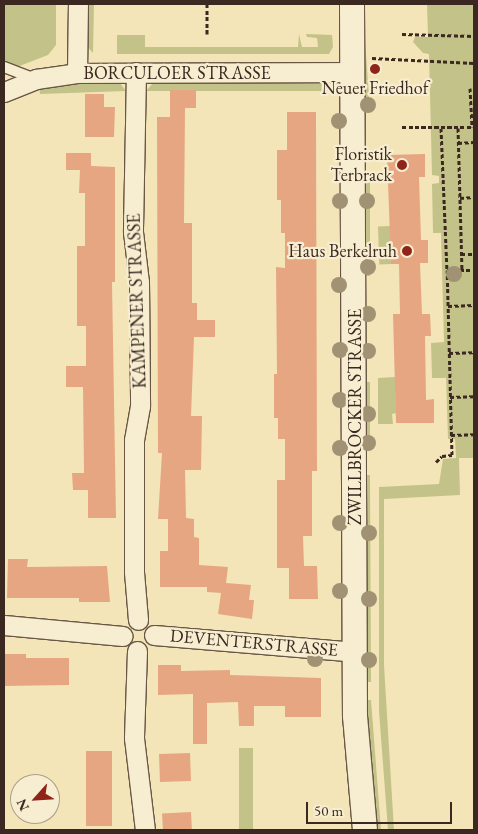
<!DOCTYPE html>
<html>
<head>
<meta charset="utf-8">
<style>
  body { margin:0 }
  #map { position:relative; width:478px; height:834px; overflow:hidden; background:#f3e5b8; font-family:"EB Garamond",serif }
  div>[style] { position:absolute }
  .green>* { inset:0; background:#c3c289; transform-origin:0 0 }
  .building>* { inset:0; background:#e6a682; transform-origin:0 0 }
  .path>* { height:3px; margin-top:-1.5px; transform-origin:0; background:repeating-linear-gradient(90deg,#3b2820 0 4px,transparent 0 6.5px) }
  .roads { filter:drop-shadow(1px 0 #695746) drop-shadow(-1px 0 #695746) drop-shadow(0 1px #695746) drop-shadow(0 -1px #695746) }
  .service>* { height:10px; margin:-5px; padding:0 5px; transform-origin:5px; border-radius:5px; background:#f7eed1 }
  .minor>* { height:19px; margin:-9.5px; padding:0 9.5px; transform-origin:9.5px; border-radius:9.5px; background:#f7eed1 }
  .tertiary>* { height:24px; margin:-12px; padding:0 12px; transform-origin:12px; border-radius:12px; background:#f7eed1 }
  .trees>* { width:16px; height:16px; margin:-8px; border-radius:50%; background:#a09273 }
  .dots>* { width:14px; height:14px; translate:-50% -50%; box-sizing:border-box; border:2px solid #f7eed1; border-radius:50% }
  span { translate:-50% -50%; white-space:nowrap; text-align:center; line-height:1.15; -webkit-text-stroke:4.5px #f7eed1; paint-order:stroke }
  .street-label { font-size:18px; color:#3b2820 }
  .poi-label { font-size:18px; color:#3b2820 }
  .right { translate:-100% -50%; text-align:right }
  .frame { position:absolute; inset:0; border:5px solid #3b2820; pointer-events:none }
  .north { position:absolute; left:10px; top:774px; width:50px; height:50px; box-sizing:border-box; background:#f7eed1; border:1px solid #ac9f8a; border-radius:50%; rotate:244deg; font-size:14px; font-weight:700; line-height:20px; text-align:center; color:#3b2820 }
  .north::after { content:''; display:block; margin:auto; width:18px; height:22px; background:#8f2418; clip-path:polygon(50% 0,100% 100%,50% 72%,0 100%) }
  .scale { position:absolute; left:306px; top:802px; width:146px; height:22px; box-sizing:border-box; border:2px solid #3b2820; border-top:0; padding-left:6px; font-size:15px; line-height:18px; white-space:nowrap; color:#3b2820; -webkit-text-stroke:4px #f7eed1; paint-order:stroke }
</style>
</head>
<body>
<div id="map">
  <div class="green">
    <div style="clip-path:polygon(4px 4px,56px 4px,56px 45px,48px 55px,4px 72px)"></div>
    <div style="clip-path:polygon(85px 4px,94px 4px,93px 53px,85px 44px)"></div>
    <div style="clip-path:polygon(427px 4px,474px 4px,474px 458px,459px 458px,460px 495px,384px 499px,384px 665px,394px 830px,388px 830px,379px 711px,379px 487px,439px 484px,443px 459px,456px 458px,455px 439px,448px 439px,446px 378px,432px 378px,431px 343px,444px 342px,441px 233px,433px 233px,432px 184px,439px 183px,439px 176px,432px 175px,429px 54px,423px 53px,413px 42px,415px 37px,428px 37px)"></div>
    <div style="clip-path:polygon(299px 34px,302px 47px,318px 47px,317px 38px,307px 37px,306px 34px,332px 35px,333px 47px,329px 54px,117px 54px,117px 35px,145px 35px,145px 47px,298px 47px)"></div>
    <div style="clip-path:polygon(360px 41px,365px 41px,370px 110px,365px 110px,365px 62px)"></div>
    <div style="clip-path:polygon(119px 82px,126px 91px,40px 94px,39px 86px,45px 85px)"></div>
    <div style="clip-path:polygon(329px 82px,329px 91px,146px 91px,153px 83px)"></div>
    <div style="left:365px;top:180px;width:5px;height:96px"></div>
    <div style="left:390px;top:226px;width:38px;height:12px;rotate:88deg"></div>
    <div style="clip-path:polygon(395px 377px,396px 413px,392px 414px,393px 424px,378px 424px,378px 378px)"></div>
    <div style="clip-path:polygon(366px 382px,370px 382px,370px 451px,365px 451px)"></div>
    <div style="clip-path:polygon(366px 475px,370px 475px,371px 682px,361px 682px,367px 666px)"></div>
    <div style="clip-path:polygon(361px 700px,371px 700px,381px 830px,375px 830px)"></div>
    <div style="left:239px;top:748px;width:14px;height:82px"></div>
  </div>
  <div class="building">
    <div style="clip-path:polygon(170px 90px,196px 90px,196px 108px,185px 108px,184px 223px,192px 223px,192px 303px,197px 303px,197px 320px,215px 320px,215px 337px,194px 337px,191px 416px,202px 416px,201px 470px,185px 470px,186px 518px,194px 519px,194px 537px,199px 538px,199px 565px,228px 567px,226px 583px,251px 585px,249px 600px,254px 600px,252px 619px,218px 614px,221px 593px,207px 592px,207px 587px,160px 587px,160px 551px,168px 551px,168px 519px,158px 519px,162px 453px,158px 453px,157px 117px,170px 117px)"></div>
    <div style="clip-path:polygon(85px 94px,104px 94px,104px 107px,115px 107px,114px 137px,85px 137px)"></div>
    <div style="clip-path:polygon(287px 112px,316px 112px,317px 471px,312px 471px,312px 536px,303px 536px,304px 566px,317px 566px,318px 599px,289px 599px,289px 568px,277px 568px,277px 480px,285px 480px,285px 439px,278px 439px,278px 418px,274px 418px,274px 374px,277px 374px,276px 267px,285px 268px,285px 233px,281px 233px,281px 200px,277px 200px,277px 150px,287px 150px)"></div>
    <div style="clip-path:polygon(66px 153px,91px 153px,91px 166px,115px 167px,115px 282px,112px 282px,116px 518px,88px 518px,88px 490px,73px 490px,72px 473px,84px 473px,83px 387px,66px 387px,66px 366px,86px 366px,86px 326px,77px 326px,77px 246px,85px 246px,85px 193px,79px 193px,80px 170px,66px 170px)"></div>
    <div style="clip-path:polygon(425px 154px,425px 177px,419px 177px,421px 240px,428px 240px,428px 263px,420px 263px,422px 314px,430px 314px,431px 336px,425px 336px,426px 400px,434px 399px,434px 423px,396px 423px,393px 314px,400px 314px,399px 264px,391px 264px,387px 155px)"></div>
    <div style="clip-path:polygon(8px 559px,28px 559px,27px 567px,107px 566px,110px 602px,79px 602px,79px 598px,7px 598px)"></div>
    <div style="clip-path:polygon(4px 654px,26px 654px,26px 658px,69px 658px,69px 685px,4px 686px)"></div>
    <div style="clip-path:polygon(158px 665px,181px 665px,181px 671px,230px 670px,230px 675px,321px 678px,321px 717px,285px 717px,285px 706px,254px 706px,254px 726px,239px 726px,238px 702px,207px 703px,207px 744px,193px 744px,193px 694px,158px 695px)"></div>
    <div style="left:86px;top:751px;width:26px;height:75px"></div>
    <div style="left:190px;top:753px;width:28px;height:31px;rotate:88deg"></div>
    <div style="left:191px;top:812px;width:18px;height:29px;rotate:87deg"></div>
  </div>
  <div class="path">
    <div style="left:207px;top:4px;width:30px;rotate:90deg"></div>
    <div style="left:402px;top:34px;width:72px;rotate:1.6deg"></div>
    <div style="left:372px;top:58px;width:102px;rotate:2.8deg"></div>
    <div style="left:470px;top:88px;width:39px;rotate:87deg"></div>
    <div style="left:402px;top:127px;width:72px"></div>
    <div style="left:441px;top:128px;width:142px;rotate:87.6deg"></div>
    <div style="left:447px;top:270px;width:27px"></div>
    <div style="left:458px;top:128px;width:142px;rotate:88.4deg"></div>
    <div style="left:458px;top:143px;width:16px;rotate:-4deg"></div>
    <div style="left:460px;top:198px;width:14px;rotate:-4deg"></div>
    <div style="left:461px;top:254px;width:13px"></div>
    <div style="left:448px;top:306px;width:26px;rotate:-2deg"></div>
    <div style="left:449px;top:353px;width:25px;rotate:-2deg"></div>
    <div style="left:450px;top:397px;width:24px;rotate:-2deg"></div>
    <div style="left:451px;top:435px;width:23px;rotate:-2deg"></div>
    <div style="left:436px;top:462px;width:8px;rotate:-45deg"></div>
    <div style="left:442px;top:456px;width:10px;rotate:-6deg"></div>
    <div style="left:452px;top:455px;width:185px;rotate:-91.5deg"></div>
  </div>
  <div class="roads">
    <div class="service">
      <div style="left:4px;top:67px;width:34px;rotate:21deg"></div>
    </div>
    <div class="minor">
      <div style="left:136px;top:72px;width:160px;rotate:91.1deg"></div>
      <div style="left:133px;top:232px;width:50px;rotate:83.2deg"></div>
      <div style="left:139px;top:282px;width:124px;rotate:89.5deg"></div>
      <div style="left:140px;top:406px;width:35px;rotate:100deg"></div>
      <div style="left:134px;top:440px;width:132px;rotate:90deg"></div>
      <div style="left:134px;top:572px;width:48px;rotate:85.2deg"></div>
      <div style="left:77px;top:73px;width:69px;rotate:-89.2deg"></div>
      <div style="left:4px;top:92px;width:35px;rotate:-22deg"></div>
      <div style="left:36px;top:79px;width:41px;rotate:-8.3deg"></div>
      <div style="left:77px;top:73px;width:276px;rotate:-0.2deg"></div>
      <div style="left:4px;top:625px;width:119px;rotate:5.3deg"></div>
      <div style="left:154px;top:635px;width:202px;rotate:4.8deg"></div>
      <div style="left:137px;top:651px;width:87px;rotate:92deg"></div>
      <div style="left:134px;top:738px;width:93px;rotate:83.2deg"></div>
    </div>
    <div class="tertiary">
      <div style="left:352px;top:4px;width:712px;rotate:89.76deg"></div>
      <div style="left:355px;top:716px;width:114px;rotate:85deg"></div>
    </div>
  </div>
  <div class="trees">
    <div style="left:368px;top:105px"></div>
    <div style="left:339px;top:121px"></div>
    <div style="left:340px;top:201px"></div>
    <div style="left:367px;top:201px"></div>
    <div style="left:368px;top:267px"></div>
    <div style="left:454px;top:274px"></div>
    <div style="left:339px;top:285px"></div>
    <div style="left:368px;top:314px"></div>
    <div style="left:340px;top:350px"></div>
    <div style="left:368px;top:351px"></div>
    <div style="left:340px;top:400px"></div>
    <div style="left:368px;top:414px"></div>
    <div style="left:368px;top:443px"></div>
    <div style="left:340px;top:448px"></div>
    <div style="left:340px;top:523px"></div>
    <div style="left:369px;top:533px"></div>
    <div style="left:340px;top:591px"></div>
    <div style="left:369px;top:599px"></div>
    <div style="left:315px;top:659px"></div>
    <div style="left:369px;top:660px"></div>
  </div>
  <div class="dots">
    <div style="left:375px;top:69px;background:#8f2418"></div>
    <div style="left:402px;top:165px;background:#8f2418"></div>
    <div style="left:407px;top:251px;background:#8f2418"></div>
  </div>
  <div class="street-label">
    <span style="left:177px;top:73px">BORCULOER STRASSE</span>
    <span style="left:137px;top:301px;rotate:-92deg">KAMPENER STRASSE</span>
    <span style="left:355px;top:417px;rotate:-90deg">ZWILLBROCKER STRASSE</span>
    <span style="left:254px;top:643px;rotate:5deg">DEVENTERSTRASSE</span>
  </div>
  <div class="poi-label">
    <span style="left:375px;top:88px">Neuer Friedhof</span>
    <span class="right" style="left:392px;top:165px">Floristik<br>Terbrack</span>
    <span class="right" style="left:397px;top:251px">Haus Berkelruh</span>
  </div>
  <div class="frame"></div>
  <div class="north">N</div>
  <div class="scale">50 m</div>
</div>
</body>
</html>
